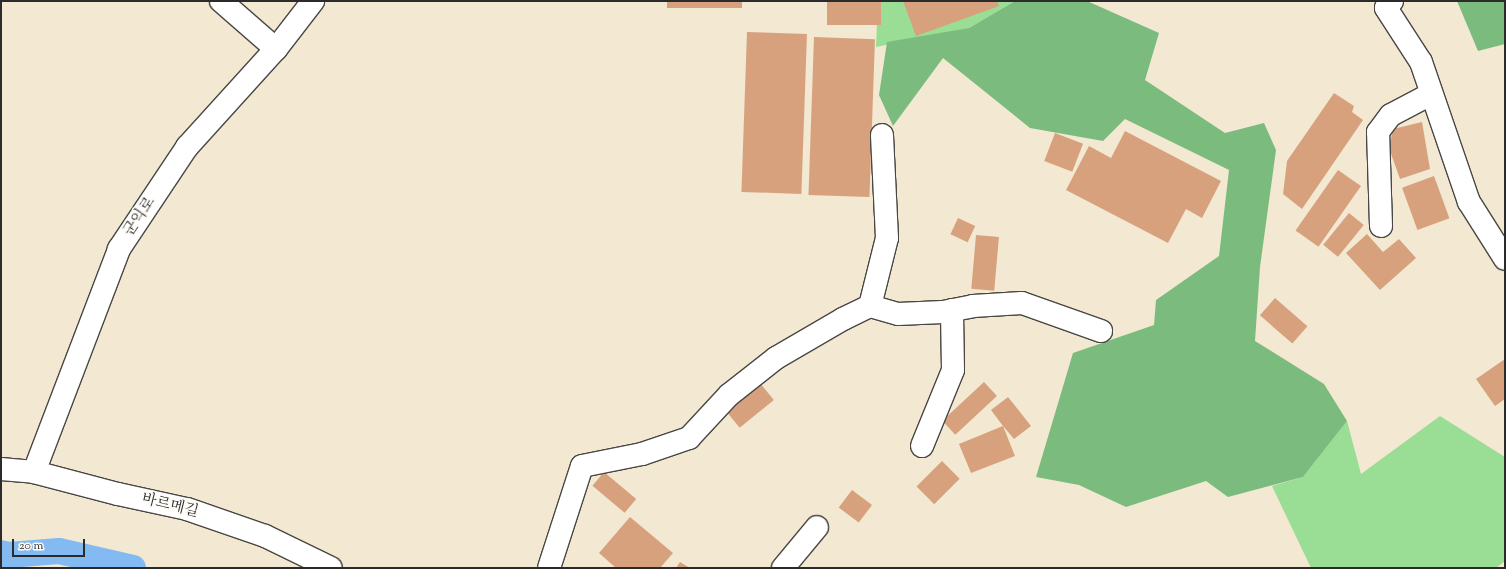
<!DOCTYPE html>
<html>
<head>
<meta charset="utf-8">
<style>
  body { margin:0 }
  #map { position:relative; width:1506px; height:569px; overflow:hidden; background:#f3e8d1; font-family:"Sorts Mill Goudy","Noto Serif KR",serif }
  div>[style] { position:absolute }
  .green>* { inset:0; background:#9add94 }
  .forest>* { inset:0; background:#7bbc7e }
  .canal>* { height:26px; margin:-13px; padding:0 13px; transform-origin:13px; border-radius:13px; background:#83baf2 }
  .building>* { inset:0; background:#d7a17e; transform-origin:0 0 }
  .roads { filter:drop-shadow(1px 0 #494744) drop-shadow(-1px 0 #494744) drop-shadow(0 1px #494744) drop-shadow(0 -1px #494744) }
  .minor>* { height:22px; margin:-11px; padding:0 11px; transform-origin:11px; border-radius:11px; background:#fff }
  span { translate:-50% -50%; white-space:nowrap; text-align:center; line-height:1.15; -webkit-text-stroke:3px #fdfcf7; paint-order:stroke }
  .street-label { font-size:15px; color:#2b2b2b }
  .frame { position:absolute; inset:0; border:2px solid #2b2b2b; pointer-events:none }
  .scale { position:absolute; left:12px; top:539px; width:73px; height:18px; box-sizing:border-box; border:2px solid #2b2b2b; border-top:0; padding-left:5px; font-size:12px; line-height:14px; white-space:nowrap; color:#2b2b2b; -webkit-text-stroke:3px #fdfcf7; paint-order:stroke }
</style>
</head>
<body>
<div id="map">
  <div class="green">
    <div style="clip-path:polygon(878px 1px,1015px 1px,969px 28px,876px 47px)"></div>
    <div style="clip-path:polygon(1440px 416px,1505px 457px,1505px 561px,1496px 568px,1311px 568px,1272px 486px,1303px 477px,1347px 421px,1361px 474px)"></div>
  </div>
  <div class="forest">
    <div style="clip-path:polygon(1015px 1px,1087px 1px,1159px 33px,1145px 80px,1225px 133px,1264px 123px,1276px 150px,1260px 267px,1255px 341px,1324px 384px,1347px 421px,1303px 477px,1228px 497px,1206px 481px,1126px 507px,1079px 485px,1036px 477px,1073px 353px,1154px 325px,1156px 300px,1219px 256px,1229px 170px,1125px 119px,1103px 141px,1030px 128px,943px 58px,893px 126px,879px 95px,887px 42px,969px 28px)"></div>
    <div style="clip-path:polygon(1457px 1px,1505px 1px,1505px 44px,1478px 51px)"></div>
  </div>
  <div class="canal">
    <div style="left:1px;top:553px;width:8px;rotate:14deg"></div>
    <div style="left:9px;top:555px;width:50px;rotate:-4.6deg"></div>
    <div style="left:59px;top:551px;width:76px;rotate:12.9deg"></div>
  </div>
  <div class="building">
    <div style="left:667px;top:1px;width:75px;height:7px"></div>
    <div style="left:827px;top:1px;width:54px;height:24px"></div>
    <div style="clip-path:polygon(903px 1px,997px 1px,999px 6px,916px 36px)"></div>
    <div style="left:747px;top:32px;width:60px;height:160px;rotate:2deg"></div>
    <div style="left:814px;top:37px;width:61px;height:158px;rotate:2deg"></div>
    <div style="clip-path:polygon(1334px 93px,1354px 106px,1352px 112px,1363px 120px,1302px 209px,1283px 194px,1287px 161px)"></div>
    <div style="clip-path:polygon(1422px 122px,1430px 169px,1400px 179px,1389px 148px,1393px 129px)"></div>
    <div style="clip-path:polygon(1125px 131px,1221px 181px,1202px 218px,1186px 209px,1168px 243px,1066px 190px,1089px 146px,1111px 158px)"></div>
    <div style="left:1055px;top:133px;width:30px;height:30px;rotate:21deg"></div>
    <div style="left:1338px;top:170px;width:28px;height:74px;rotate:35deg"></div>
    <div style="left:1434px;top:176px;width:45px;height:34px;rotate:70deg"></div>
    <div style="left:1349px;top:213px;width:19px;height:41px;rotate:39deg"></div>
    <div style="left:958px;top:218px;width:19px;height:18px;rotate:25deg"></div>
    <div style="clip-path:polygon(1367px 234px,1383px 252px,1399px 239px,1416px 258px,1380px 290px,1346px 253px)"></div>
    <div style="left:976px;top:235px;width:23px;height:54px;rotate:5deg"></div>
    <div style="left:1275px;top:298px;width:43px;height:23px;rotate:41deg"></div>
    <div style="clip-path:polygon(1505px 359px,1505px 399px,1495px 406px,1476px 379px)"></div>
    <div style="left:984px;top:382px;width:19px;height:57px;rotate:47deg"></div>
    <div style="left:760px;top:383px;width:22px;height:44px;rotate:51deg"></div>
    <div style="clip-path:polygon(1008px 397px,1031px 426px,1014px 439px,1003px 426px,1015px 456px,971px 473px,959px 444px,1003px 426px,991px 410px)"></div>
    <div style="left:942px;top:461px;width:25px;height:36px;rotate:45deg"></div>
    <div style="left:604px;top:472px;width:42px;height:18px;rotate:40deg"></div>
    <div style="left:852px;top:490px;width:25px;height:22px;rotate:37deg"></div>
    <div style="clip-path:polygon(630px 517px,673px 553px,660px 568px,616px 568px,599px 553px)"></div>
    <div style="clip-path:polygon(680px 562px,690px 568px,676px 568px)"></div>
  </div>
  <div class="roads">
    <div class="minor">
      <div style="left:221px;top:1px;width:73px;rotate:41.1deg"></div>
      <div style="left:1392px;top:1px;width:9px;rotate:131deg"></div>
      <div style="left:1386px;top:8px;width:64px;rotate:57.1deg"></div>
      <div style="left:1421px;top:62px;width:148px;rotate:71.1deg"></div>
      <div style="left:1469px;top:202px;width:67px;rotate:57.7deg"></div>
      <div style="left:1381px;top:226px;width:94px;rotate:-91.8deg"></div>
      <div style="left:1378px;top:132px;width:21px;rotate:-53deg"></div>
      <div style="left:1391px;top:115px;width:45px;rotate:-27.7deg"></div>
      <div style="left:870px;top:306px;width:70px;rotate:-76deg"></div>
      <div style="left:887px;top:238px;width:103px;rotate:-92.8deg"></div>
      <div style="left:922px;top:446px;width:82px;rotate:-67.8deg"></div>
      <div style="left:953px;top:370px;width:60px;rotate:-91deg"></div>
      <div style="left:1px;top:469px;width:33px;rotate:5deg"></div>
      <div style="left:34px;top:472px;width:87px;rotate:14.7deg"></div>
      <div style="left:118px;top:494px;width:71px;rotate:12.3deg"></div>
      <div style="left:187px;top:509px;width:83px;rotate:19.1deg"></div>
      <div style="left:265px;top:536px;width:73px;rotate:25.9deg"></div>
      <div style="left:34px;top:472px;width:239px;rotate:-69.1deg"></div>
      <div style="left:119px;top:249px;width:123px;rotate:-56.3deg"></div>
      <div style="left:187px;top:147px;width:132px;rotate:-47.8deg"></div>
      <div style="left:276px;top:49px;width:61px;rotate:-52.4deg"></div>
      <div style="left:549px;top:568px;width:107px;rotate:-72.1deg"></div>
      <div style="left:582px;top:466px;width:61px;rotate:-11.3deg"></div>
      <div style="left:642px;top:454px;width:50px;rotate:-18.8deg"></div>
      <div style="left:689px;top:438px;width:59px;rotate:-47.1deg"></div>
      <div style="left:729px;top:395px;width:60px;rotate:-38.2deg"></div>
      <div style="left:776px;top:358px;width:78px;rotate:-30.2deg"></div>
      <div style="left:843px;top:319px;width:30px;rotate:-26deg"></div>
      <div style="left:870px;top:306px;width:29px;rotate:16deg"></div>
      <div style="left:898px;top:314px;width:45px;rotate:-2.5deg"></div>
      <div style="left:943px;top:312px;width:31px;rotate:-11deg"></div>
      <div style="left:973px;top:306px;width:49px;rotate:-3.5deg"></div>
      <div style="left:1022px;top:303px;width:84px;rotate:19.5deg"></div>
      <div style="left:783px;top:568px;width:53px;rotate:-50.3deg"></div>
    </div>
  </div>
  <div class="street-label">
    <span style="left:140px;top:217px;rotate:-56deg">군익로</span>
    <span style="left:170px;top:506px;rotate:14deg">바르메길</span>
  </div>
  <div class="frame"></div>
  <div class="scale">20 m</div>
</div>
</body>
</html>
